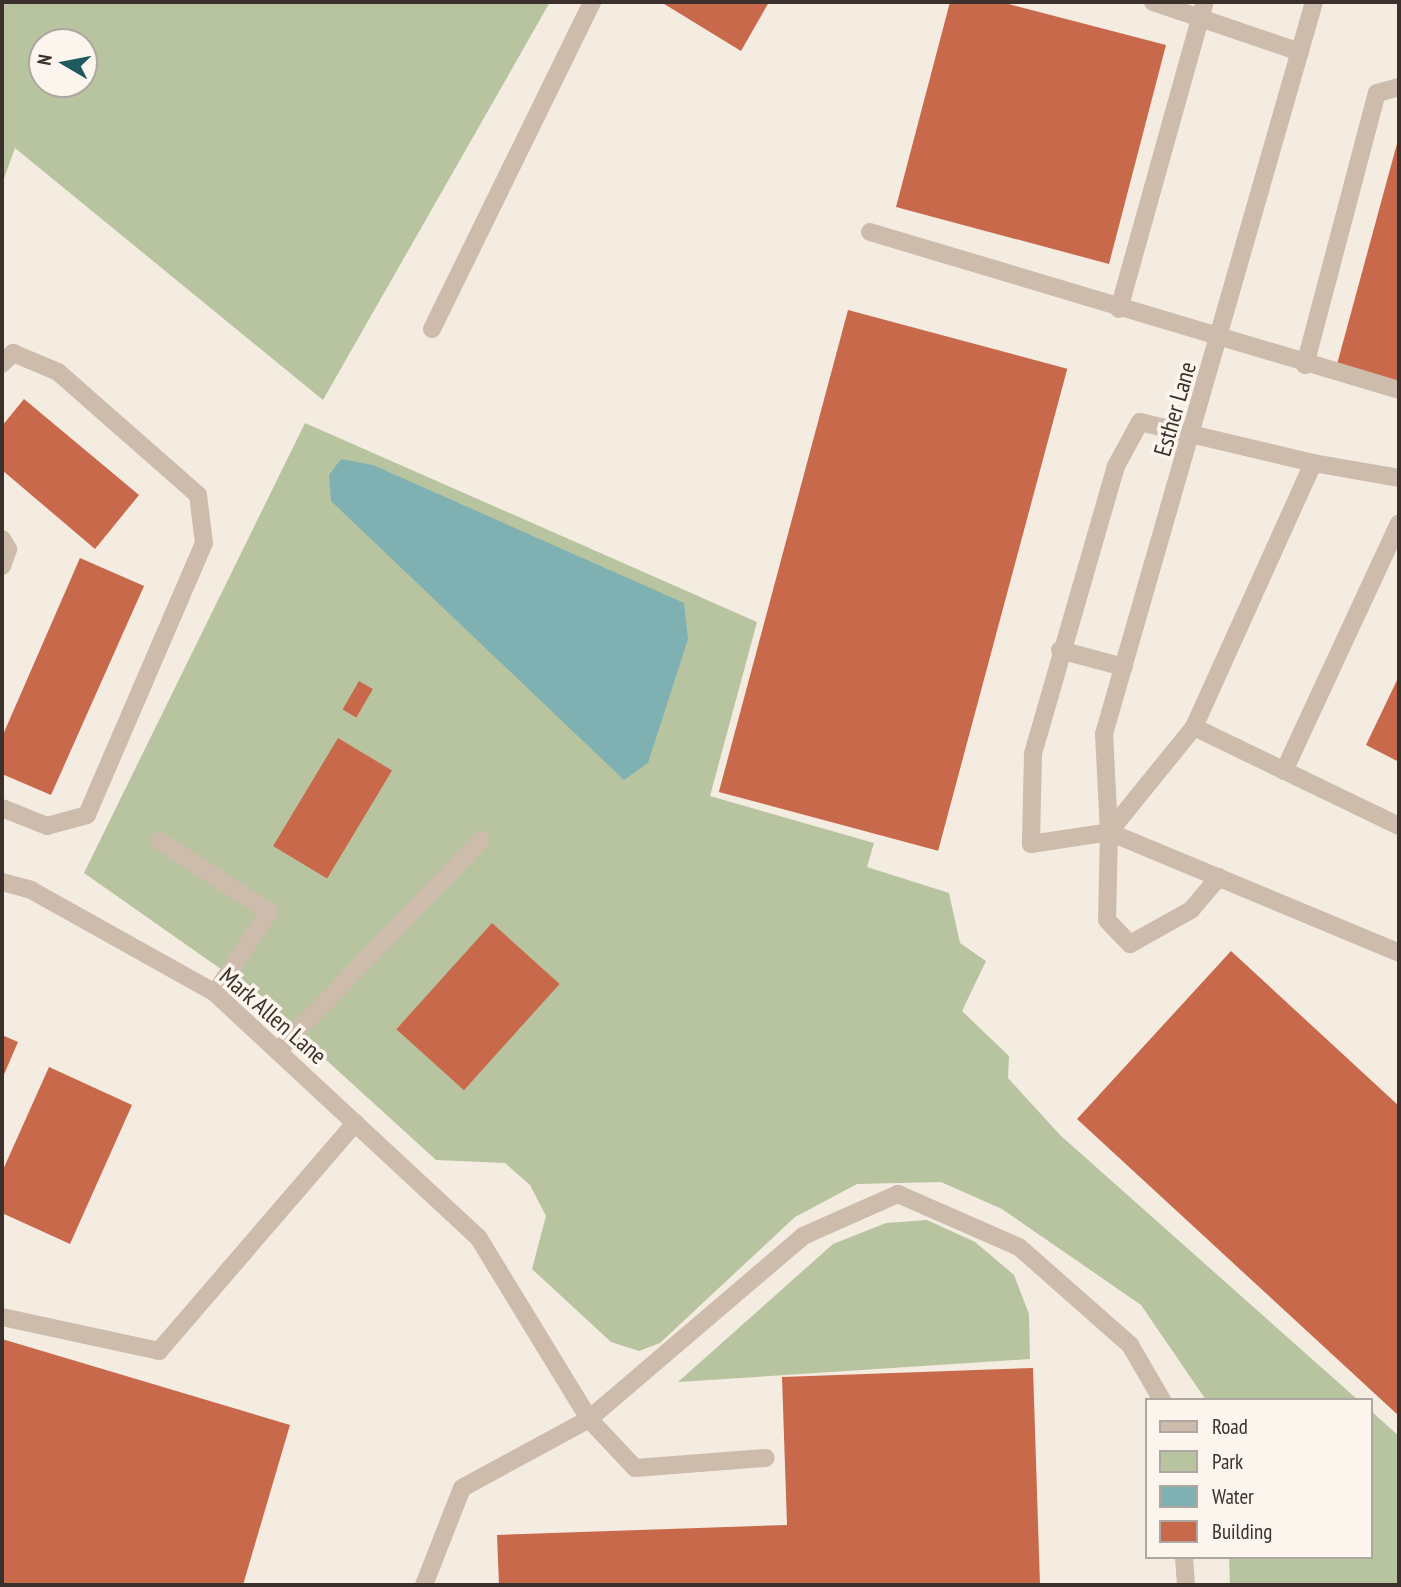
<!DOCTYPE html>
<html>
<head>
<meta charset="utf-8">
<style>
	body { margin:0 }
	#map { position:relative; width:1401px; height:1587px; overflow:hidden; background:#f4ebe1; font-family:"PT Sans Narrow",sans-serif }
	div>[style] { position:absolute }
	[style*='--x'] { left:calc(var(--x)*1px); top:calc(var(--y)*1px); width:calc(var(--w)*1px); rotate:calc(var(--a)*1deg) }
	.green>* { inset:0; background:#b8c4a0 }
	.water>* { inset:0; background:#7fb0b2 }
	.building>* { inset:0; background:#c8694b; transform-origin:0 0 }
	.lane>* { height:18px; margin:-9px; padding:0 9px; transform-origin:9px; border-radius:9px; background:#cdbbac }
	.street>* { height:18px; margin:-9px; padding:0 9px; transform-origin:9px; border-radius:9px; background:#cdbbac }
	span { translate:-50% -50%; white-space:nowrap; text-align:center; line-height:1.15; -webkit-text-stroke:7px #fbf5ee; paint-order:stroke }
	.street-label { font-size:24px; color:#3b302b }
	.frame { position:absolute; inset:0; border:4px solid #3b302b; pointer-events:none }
	.legend { position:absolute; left:1145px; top:1398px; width:228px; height:161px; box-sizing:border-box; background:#fbf5ee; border:2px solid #aea6a0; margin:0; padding:9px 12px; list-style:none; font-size:21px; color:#3b302b }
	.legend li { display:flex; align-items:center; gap:14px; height:35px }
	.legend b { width:35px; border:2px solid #aea6a0 }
	.north { position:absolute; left:28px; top:28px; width:70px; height:70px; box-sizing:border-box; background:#fbf5ee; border:2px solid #aea6a0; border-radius:50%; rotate:280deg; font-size:19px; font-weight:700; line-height:28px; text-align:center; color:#3b302b }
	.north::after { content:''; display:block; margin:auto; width:24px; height:32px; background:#1f5a5e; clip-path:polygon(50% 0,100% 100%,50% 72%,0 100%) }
</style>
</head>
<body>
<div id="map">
	<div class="green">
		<div style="clip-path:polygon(evenodd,2px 2px,550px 2px,323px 400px,15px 148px,2px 184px,2px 2px,84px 42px,84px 84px,42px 84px,42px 42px,84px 42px)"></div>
		<div style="clip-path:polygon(305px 423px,757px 622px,710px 796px,874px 843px,867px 867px,949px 893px,960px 943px,986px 961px,962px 1011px,1009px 1056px,1008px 1078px,1060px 1135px,1358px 1400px,1206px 1400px,1141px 1305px,1002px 1209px,941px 1182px,857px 1184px,795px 1217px,660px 1343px,639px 1351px,611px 1342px,532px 1269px,546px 1216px,530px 1185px,505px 1163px,436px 1160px,245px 986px,84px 873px)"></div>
		<div style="clip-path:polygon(927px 1220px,975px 1242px,1014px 1275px,1029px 1314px,1030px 1359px,678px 1382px,833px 1244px,886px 1223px)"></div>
		<div style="clip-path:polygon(1371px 1411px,1399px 1436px,1399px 1585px,1230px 1585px,1229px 1557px,1371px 1557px)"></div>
	</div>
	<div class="water">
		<div style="clip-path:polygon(341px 459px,373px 465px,684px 603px,688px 639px,648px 763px,624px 780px,331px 501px,329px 475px)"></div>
	</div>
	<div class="building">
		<div style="clip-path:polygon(661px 2px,769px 2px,741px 51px)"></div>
		<div style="clip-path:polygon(950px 2px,1001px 2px,1166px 45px,1109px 264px,896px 207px)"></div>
		<div style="clip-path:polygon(1398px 140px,1399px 140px,1399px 385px,1336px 368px)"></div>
		<div style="left:848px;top:310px;width:227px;height:499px;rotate:15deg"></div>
		<div style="clip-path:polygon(24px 399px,139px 495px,95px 549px,2px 470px,2px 426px)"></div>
		<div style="clip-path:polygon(80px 558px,144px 586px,51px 795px,2px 774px,2px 737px)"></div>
		<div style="clip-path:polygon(1399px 676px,1399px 762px,1366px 745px)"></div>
		<div style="left:359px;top:681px;width:16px;height:33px;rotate:30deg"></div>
		<div style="left:338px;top:738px;width:63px;height:126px;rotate:31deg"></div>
		<div style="left:492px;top:923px;width:91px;height:143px;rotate:42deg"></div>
		<div style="clip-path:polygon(1231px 951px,1399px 1106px,1399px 1416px,1077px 1119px)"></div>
		<div style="clip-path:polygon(2px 1035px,18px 1042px,2px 1079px)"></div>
		<div style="clip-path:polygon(49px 1067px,132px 1105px,70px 1244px,2px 1213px,2px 1172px)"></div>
		<div style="clip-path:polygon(2px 1339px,290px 1425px,243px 1585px,2px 1585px)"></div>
		<div style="clip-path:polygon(1033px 1368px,1040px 1585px,499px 1585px,497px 1535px,787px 1525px,782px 1377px)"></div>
	</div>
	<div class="lane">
		<div style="--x:1153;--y:2;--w:155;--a:18.8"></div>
		<div style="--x:870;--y:232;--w:552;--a:16.63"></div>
		<div style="--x:1119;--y:309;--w:319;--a:-74.4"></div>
		<div style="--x:432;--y:329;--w:364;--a:-63.9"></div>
		<div style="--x:2;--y:364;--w:16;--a:-45"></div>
		<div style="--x:13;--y:353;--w:49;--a:22.9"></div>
		<div style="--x:58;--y:372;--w:186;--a:41.3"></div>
		<div style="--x:198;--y:495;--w:48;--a:82.9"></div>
		<div style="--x:204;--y:543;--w:296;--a:113.3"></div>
		<div style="--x:87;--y:815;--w:41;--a:164.6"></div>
		<div style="--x:47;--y:826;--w:48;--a:-158.2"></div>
		<div style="--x:1305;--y:365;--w:281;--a:-75.2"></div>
		<div style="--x:1377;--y:93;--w:23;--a:-15"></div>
		<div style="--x:1313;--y:463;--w:178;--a:-166.7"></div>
		<div style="--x:1140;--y:422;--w:50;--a:118.6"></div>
		<div style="--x:1116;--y:466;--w:300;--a:106.1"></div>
		<div style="--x:1033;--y:754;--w:90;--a:91.3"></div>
		<div style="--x:1031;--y:844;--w:79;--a:-8.7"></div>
		<div style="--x:1109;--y:832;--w:314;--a:22.6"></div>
		<div style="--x:2;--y:539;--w:12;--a:59"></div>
		<div style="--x:8;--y:549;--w:18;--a:109"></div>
		<div style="--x:1060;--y:650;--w:66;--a:14.9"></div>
		<div style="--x:1194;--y:727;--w:228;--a:25.8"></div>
		<div style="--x:1284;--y:771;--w:273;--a:-65.1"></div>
		<div style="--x:160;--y:841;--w:130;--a:33.1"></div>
		<div style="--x:269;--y:912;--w:97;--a:123.7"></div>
		<div style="--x:1219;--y:877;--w:43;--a:130.3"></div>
		<div style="--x:1191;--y:910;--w:70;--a:150.9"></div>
		<div style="--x:1130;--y:944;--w:33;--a:-134"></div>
		<div style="--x:1107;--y:920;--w:88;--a:-88.7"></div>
		<div style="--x:1109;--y:832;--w:135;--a:-51"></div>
		<div style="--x:1194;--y:727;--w:290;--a:-65.7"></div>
		<div style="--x:1313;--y:463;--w:87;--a:9.9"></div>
		<div style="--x:278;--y:1051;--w:293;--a:-46.1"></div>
		<div style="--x:478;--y:1237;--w:213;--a:58.6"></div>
		<div style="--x:589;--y:1419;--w:67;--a:46.8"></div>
		<div style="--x:635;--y:1468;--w:131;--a:-4.4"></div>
		<div style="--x:2;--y:1317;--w:161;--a:12.2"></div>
		<div style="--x:159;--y:1351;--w:301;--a:-49.3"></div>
		<div style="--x:1184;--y:1557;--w:28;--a:86"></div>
		<div style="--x:424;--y:1585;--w:104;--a:-68.6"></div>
		<div style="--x:462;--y:1488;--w:145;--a:-28.5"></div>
		<div style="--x:589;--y:1419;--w:282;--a:-40.5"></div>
		<div style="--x:803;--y:1236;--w:104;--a:-23.9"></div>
		<div style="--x:898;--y:1194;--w:132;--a:23.7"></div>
		<div style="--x:1019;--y:1247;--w:148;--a:41.4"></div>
		<div style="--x:1130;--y:1345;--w:64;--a:59.8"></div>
	</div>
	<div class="street">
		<div style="--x:1109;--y:832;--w:98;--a:-92.9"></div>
		<div style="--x:1104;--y:734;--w:762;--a:-73.99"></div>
		<div style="--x:2;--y:882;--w:30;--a:15"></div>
		<div style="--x:31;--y:890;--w:211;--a:29.2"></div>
		<div style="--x:215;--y:993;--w:359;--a:42.9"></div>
	</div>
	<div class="street-label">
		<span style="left:1175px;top:409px;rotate:-74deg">Esther Lane</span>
		<span style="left:273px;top:1016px;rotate:41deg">Mark Allen Lane</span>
	</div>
	<div class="frame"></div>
	<ul class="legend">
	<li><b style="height:9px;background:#cdbbac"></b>Road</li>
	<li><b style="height:19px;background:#b8c4a0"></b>Park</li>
	<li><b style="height:19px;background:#7fb0b2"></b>Water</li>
	<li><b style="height:19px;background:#c8694b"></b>Building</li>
	</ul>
	<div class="north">N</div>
</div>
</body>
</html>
